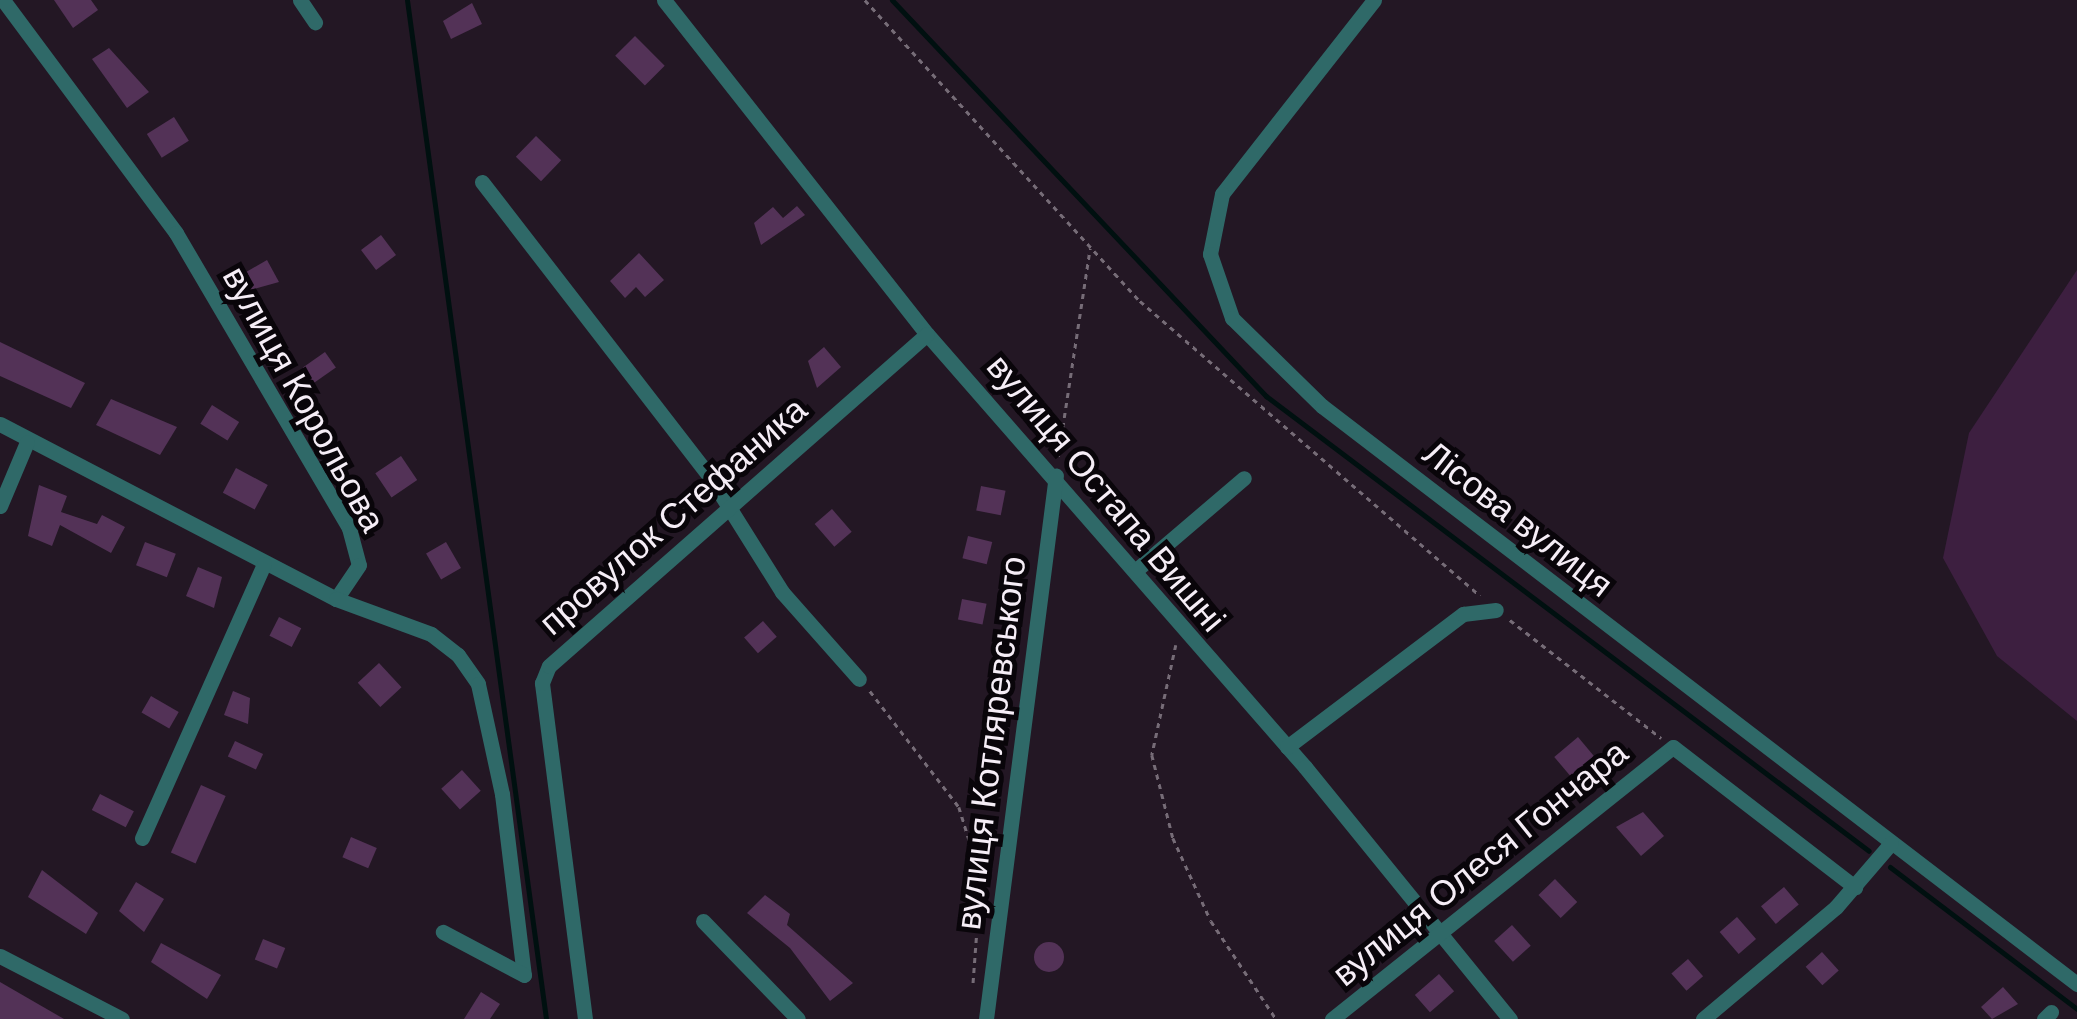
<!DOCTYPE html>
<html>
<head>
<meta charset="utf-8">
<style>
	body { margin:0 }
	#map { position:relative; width:2077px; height:1019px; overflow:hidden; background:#231724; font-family:"DM Sans",sans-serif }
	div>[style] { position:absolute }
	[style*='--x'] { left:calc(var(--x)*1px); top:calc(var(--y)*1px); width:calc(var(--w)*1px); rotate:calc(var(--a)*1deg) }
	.green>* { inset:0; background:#3d1f40 }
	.stream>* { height:5px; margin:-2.5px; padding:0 2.5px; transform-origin:2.5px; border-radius:2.5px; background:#001010 }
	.building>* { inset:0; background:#533257; transform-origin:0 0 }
	.round { border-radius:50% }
	.path>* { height:2.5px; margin-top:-1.25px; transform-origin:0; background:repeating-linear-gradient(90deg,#766c77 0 5px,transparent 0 10px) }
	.street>* { height:15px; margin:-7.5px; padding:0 7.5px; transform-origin:7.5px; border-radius:7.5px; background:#2f6968 }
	span { translate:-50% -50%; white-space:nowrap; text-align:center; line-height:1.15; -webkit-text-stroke:10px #09050a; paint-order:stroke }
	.street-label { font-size:35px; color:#f5edf6 }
</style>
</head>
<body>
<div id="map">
	<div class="green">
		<div style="clip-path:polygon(2077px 270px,2077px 721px,1997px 656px,1943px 558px,1969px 433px)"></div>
	</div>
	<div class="stream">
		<div style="--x:407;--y:0;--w:1028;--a:82.23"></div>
		<div style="--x:892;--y:0;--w:545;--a:46.64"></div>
		<div style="--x:1266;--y:396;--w:755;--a:37.04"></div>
		<div style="--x:1890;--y:867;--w:235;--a:37.2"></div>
	</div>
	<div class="building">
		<div style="clip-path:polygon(54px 0,91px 0,98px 10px,73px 28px)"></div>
		<div style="clip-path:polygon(472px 3px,482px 24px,451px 39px,443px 21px)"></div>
		<div style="left:635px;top:36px;width:42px;height:28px;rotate:45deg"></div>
		<div style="clip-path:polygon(109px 48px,149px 92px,127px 108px,92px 59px)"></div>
		<div style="left:174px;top:117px;width:28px;height:32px;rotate:58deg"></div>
		<div style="left:536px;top:136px;width:35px;height:29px;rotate:44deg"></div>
		<div style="clip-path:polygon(797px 206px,805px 215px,761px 245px,754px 223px,773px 207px,783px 218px)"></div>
		<div style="left:381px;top:235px;width:25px;height:25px;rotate:53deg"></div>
		<div style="clip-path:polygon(639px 253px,664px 280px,645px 297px,636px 287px,625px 298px,610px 281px)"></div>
		<div style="clip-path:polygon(267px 260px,279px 282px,250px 290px,241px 275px)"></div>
		<div style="clip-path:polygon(0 342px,85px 383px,71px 408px,0 376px)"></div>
		<div style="clip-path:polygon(824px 347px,841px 367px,817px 388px,808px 361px)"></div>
		<div style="left:325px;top:352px;width:19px;height:27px;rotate:55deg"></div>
		<div style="clip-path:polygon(111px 399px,177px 427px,160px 455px,96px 425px)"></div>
		<div style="left:212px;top:405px;width:32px;height:22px;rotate:32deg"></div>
		<div style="left:401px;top:456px;width:29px;height:31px;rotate:56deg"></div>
		<div style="left:236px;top:468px;width:36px;height:28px;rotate:28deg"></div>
		<div style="clip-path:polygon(39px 485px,67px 496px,61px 512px,97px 524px,102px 515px,125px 527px,111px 553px,60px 525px,52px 546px,28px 536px)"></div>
		<div style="left:981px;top:486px;width:25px;height:25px;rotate:11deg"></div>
		<div style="left:832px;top:509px;width:30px;height:23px;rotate:49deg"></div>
		<div style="left:968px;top:536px;width:25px;height:23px;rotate:14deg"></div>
		<div style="left:145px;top:542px;width:33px;height:25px;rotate:21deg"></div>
		<div style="left:446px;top:542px;width:30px;height:23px;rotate:60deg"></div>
		<div style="clip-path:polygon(198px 567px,222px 577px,214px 608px,186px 596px)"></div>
		<div style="left:962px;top:599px;width:25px;height:21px;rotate:11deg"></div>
		<div style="left:279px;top:617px;width:25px;height:21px;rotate:27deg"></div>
		<div style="left:763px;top:621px;width:21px;height:25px;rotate:49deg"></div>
		<div style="left:379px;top:663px;width:33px;height:29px;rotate:47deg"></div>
		<div style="clip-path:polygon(233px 691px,250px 698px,248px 724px,224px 715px)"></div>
		<div style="left:151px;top:696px;width:32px;height:19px;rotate:30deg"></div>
		<div style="left:1578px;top:737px;width:25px;height:31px;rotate:50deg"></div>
		<div style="left:235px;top:741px;width:31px;height:17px;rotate:25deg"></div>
		<div style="left:462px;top:770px;width:28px;height:28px;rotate:48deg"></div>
		<div style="left:201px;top:785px;width:27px;height:74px;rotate:24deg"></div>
		<div style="left:100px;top:794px;width:38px;height:18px;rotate:27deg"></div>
		<div style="clip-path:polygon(1643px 812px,1664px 836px,1641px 856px,1616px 827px)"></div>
		<div style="left:351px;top:837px;width:28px;height:22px;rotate:23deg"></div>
		<div style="clip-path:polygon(42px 870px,98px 913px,86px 934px,28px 897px)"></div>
		<div style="left:1555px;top:879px;width:32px;height:23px;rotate:46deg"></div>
		<div style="clip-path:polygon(136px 882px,164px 899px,144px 932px,119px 911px)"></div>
		<div style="left:1784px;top:887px;width:23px;height:30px;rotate:50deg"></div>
		<div style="clip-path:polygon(765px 895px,790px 914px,787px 925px,853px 983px,830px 1001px,790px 948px,747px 913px)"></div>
		<div style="left:1737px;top:917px;width:29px;height:23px;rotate:49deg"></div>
		<div style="left:1512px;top:925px;width:28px;height:24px;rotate:48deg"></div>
		<div style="left:263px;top:939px;width:24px;height:22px;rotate:22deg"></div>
		<div class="round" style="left:1034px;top:942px;width:30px;height:30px"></div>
		<div style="clip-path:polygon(161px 943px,221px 975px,207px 999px,151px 962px)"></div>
		<div style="left:1822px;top:952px;width:25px;height:22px;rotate:48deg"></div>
		<div style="left:1688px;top:959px;width:23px;height:22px;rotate:49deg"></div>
		<div style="left:1439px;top:974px;width:23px;height:32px;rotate:49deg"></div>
		<div style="clip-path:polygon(0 982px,64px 1019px,0 1019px)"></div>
		<div style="clip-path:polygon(2003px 987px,2018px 1004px,1992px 1019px,1981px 1007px)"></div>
		<div style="clip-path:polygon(481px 992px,500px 1004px,490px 1019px,464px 1019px)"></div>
	</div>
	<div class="path">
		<div style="--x:865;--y:0;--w:408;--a:47.6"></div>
		<div style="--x:1140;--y:301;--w:450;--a:40.9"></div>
		<div style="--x:1058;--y:457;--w:211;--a:-81.3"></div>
		<div style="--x:1510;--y:620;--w:192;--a:38"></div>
		<div style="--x:1176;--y:645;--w:113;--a:102.3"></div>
		<div style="--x:1152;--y:755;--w:86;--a:75.8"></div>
		<div style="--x:1173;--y:838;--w:91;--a:65.4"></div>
		<div style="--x:1211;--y:921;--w:118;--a:56.4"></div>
		<div style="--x:870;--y:691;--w:146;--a:52.5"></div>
		<div style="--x:959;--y:807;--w:74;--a:72.8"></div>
		<div style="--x:981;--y:878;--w:109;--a:94.2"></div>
	</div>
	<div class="street">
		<div style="--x:3;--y:0;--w:290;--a:53.4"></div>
		<div style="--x:176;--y:233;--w:342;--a:59.6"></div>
		<div style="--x:349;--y:528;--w:38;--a:75"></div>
		<div style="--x:359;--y:565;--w:41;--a:124.1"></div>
		<div style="--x:300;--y:0;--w:27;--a:56"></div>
		<div style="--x:664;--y:0;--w:425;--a:51.8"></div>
		<div style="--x:927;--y:334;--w:575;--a:48.88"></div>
		<div style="--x:1305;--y:767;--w:325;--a:50.9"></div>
		<div style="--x:1374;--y:0;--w:246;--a:128.1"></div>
		<div style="--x:1222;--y:194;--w:61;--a:101.3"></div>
		<div style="--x:1210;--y:254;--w:68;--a:71"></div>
		<div style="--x:1232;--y:318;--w:126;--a:44.4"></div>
		<div style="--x:1322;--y:406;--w:951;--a:37.44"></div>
		<div style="--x:482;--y:182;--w:373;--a:52.3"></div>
		<div style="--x:710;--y:477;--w:136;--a:57.9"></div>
		<div style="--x:782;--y:592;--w:116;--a:48.5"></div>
		<div style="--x:0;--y:424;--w:379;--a:27.5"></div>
		<div style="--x:336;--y:599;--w:101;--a:20.2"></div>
		<div style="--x:431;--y:634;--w:34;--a:38"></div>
		<div style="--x:458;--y:655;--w:35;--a:55"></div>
		<div style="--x:478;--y:684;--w:113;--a:77.7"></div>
		<div style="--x:502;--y:794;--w:182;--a:83.1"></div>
		<div style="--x:524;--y:975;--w:92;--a:-152"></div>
		<div style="--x:0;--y:506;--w:69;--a:-67.1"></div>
		<div style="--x:1135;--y:571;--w:143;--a:-40.5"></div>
		<div style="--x:1287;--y:747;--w:221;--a:-37.1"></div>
		<div style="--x:1463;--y:614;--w:33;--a:-7"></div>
		<div style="--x:142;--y:838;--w:300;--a:-66"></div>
		<div style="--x:703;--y:921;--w:136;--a:45.9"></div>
		<div style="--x:0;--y:956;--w:137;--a:27.3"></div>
		<div style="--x:585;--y:1019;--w:339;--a:-97.3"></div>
		<div style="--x:542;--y:683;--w:18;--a:-68"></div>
		<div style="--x:549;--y:666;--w:503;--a:-41.29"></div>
		<div style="--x:986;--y:1019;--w:548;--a:-82.67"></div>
		<div style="--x:1332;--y:1019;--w:436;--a:-38.6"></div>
		<div style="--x:1673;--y:747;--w:230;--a:37.6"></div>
		<div style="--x:1703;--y:1019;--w:174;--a:-40.1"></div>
		<div style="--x:1836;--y:907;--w:84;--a:-49.3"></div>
		<div style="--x:2044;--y:1019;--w:10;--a:-45"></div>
	</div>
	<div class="street-label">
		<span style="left:304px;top:399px;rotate:61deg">вулиця Корольова</span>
		<span style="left:1106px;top:493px;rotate:50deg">вулиця Остапа Вишні</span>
		<span style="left:673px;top:516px;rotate:-41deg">провулок Стефаника</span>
		<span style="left:1518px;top:519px;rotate:38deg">Лісова вулиця</span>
		<span style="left:991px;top:743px;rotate:-83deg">вулиця Котляревського</span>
		<span style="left:1480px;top:863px;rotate:-39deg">вулиця Олеся Гончара</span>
	</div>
</div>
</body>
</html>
